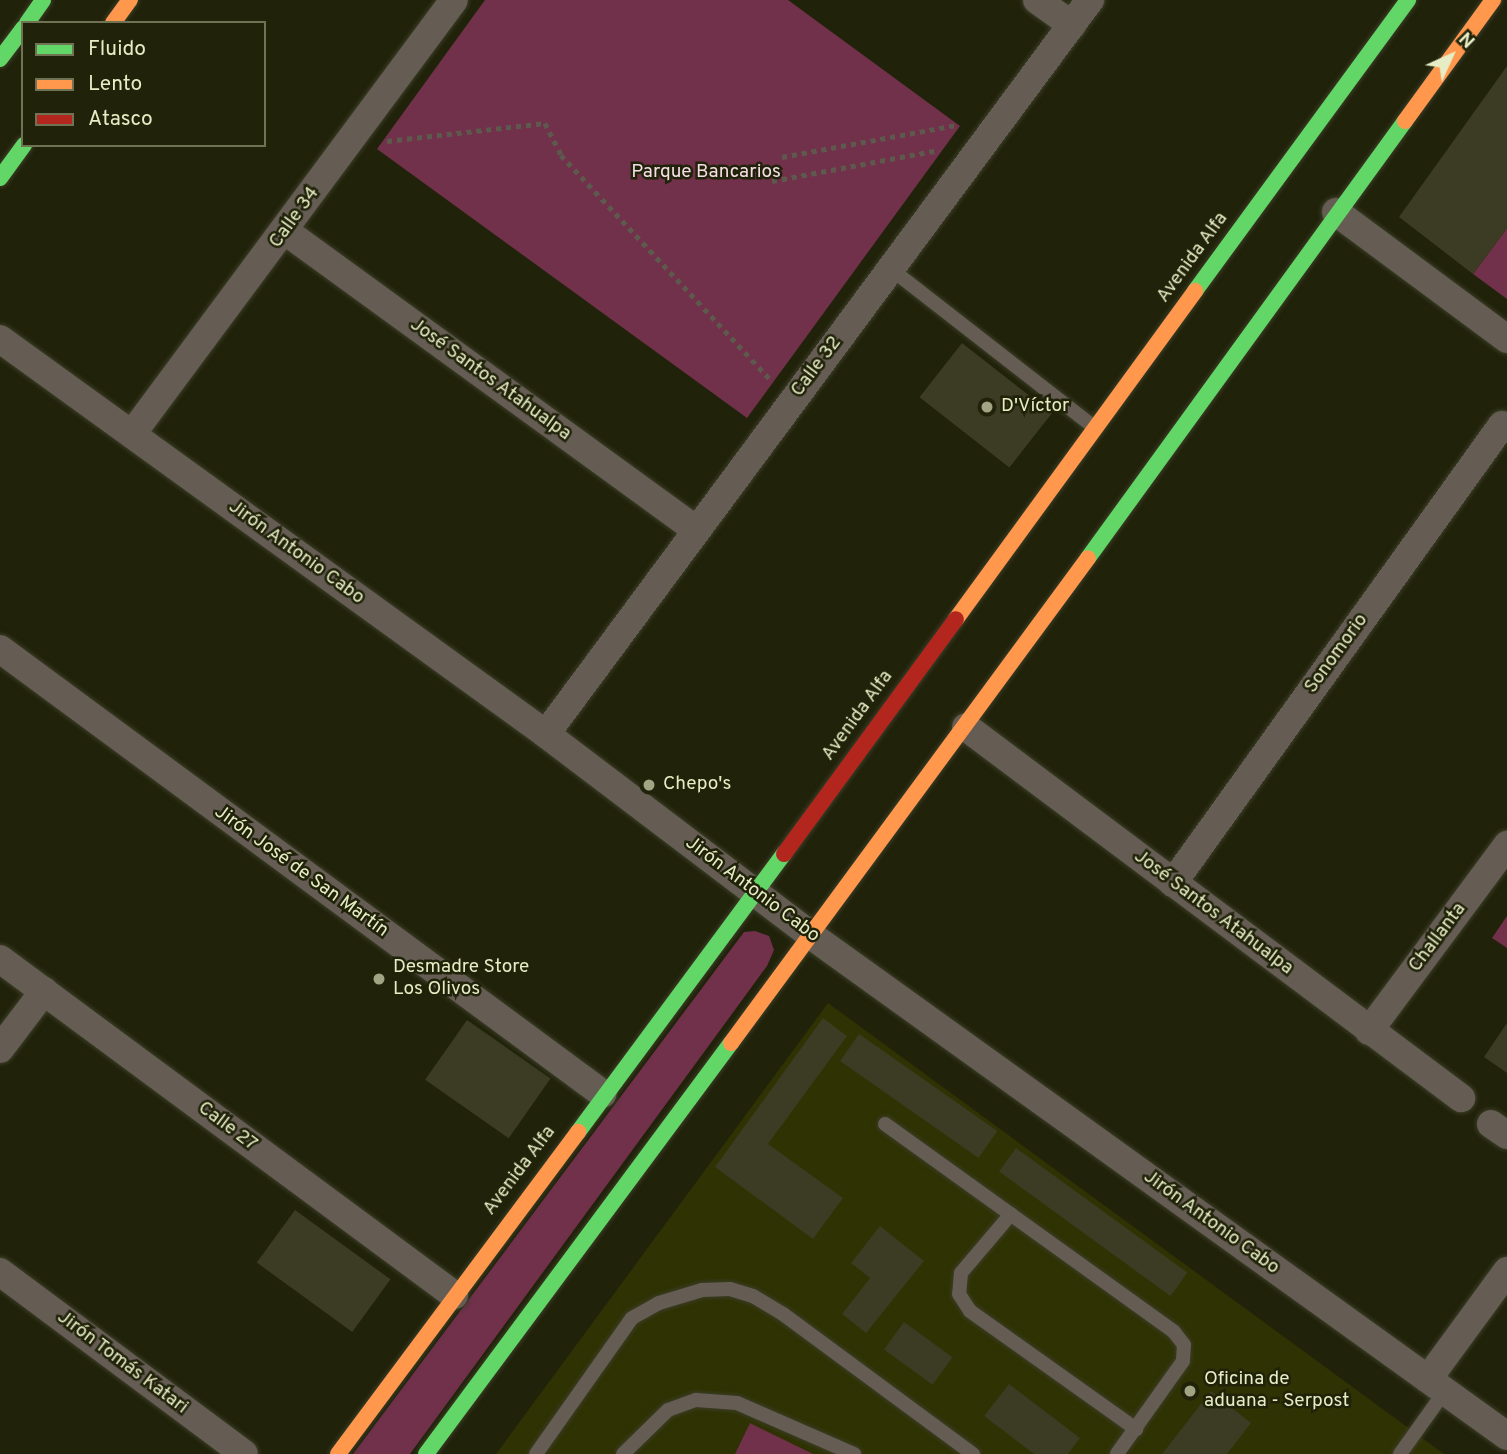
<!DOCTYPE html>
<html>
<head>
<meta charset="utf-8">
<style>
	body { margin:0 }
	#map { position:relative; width:1507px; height:1454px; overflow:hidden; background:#21220a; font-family:Overpass,sans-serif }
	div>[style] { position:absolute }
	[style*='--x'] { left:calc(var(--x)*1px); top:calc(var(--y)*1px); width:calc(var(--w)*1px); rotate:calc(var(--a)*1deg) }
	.built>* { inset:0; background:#2f3202 }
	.green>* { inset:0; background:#71314b }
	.building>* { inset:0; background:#3b3c23; transform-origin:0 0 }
	.path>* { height:4.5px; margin-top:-2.25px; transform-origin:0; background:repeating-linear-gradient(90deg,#5d594d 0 5px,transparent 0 10px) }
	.roads { filter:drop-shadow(0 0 2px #3b3d27) drop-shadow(0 0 2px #3b3d27) }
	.lane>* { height:14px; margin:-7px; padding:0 7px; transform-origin:7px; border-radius:7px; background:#655d54 }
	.street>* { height:28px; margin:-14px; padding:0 14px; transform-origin:14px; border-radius:14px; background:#655d54 }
	.fast>* { height:16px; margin:-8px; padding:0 8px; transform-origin:8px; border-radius:8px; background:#63d668 }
	.slow>* { height:16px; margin:-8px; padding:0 8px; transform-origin:8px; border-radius:8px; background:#ff974d }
	.jam>* { height:16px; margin:-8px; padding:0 8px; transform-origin:8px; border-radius:8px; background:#b3261e }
	.dots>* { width:19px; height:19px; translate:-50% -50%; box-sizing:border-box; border:4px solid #202209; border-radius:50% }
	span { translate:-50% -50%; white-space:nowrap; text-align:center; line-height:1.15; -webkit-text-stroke:5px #202209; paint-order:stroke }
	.park-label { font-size:19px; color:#f5dde6 }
	.street-label { font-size:19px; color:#e6ecc4 }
	.poi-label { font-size:19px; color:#e6ecc4 }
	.left { translate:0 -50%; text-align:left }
	.legend { position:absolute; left:21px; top:21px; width:245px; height:126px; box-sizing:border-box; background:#202209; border:2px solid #6f7354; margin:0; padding:9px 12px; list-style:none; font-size:21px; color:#e6ecc4 }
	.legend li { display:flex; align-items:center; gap:14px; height:35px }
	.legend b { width:35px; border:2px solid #6f7354 }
	.north { position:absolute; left:1416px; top:21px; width:70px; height:70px; -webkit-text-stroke:5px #202209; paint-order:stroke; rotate:45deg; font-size:19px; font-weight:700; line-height:28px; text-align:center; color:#e6ecc4 }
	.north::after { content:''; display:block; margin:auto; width:24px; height:32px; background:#e6ecc4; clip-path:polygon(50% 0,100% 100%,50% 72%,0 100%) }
</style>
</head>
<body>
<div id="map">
	<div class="built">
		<div style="clip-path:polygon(828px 1003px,1444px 1454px,496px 1454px)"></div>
	</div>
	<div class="green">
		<div style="clip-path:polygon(485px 0,788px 0,960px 126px,747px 418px,377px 149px)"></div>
		<div style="clip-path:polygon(1507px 228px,1507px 299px,1473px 274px)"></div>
		<div style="clip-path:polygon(1507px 916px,1507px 948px,1492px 938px)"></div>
		<div style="clip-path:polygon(755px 931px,769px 936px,774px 950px,767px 966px,410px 1454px,353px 1454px,744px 932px)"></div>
		<div style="clip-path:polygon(750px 1423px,813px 1454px,735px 1454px)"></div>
	</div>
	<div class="building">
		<div style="clip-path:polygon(1507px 66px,1507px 228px,1473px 274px,1399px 217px)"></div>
		<div style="left:962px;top:343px;width:114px;height:69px;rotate:38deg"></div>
		<div style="clip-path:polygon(823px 1018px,847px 1036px,768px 1144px,843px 1198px,813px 1239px,715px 1167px)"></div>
		<div style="left:467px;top:1020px;width:102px;height:73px;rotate:35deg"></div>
		<div style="clip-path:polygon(1507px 1023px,1507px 1073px,1484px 1057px)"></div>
		<div style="left:859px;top:1034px;width:169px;height:33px;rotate:35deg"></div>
		<div style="left:1016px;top:1148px;width:212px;height:29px;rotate:36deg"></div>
		<div style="left:295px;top:1210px;width:118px;height:65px;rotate:36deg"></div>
		<div style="clip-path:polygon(880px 1226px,924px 1261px,866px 1333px,842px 1314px,870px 1278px,851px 1263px)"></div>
		<div style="left:904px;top:1322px;width:60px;height:34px;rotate:36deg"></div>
		<div style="clip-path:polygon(1009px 1384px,1080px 1438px,1068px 1454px,1034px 1454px,984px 1416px)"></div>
		<div style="clip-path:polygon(1211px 1391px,1251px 1423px,1227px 1454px,1162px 1454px)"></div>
	</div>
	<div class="path">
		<div style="--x:387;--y:141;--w:159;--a:-6.5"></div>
		<div style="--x:545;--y:123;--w:36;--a:63"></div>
		<div style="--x:561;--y:155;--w:308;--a:47"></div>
		<div style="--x:782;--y:157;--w:178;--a:-10.4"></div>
		<div style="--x:772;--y:181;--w:170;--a:-10.5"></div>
	</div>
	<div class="roads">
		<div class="lane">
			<div style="--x:891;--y:269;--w:257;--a:37.9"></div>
			<div style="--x:885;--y:1124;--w:356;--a:35.7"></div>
			<div style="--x:1174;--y:1332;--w:16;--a:52"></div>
			<div style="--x:1184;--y:1345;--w:16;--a:94"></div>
			<div style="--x:1183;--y:1361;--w:114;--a:125.4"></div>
			<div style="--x:1011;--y:1214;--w:77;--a:130.3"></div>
			<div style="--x:961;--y:1273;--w:21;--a:95"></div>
			<div style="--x:959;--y:1294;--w:20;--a:57"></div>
			<div style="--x:970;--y:1311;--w:204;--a:35.4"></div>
			<div style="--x:536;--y:1454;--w:166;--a:-54.8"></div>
			<div style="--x:632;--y:1318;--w:31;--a:-29"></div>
			<div style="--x:659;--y:1303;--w:45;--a:-16.8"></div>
			<div style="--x:702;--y:1290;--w:28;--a:-2"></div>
			<div style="--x:730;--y:1289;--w:24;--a:17"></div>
			<div style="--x:753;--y:1296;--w:35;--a:31"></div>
			<div style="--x:783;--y:1314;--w:236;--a:36.4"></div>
			<div style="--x:623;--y:1454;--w:63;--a:-44.4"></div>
			<div style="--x:668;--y:1410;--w:30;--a:-20"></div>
			<div style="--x:696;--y:1400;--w:41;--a:4.2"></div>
			<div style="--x:737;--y:1403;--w:128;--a:23.6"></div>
			<div style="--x:1400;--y:1454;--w:77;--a:-54.5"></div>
		</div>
		<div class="street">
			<div style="--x:1037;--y:0;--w:43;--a:35.5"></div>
			<div style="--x:1336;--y:212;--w:213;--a:36.6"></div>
			<div style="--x:285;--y:231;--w:507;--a:36.01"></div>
			<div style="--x:0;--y:339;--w:674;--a:35.88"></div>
			<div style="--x:546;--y:734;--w:334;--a:37.2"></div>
			<div style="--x:812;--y:936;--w:856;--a:35.73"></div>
			<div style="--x:132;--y:434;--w:540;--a:-53.43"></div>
			<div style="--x:0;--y:649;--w:749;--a:36.43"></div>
			<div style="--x:966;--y:727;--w:619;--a:36.85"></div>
			<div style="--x:546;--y:734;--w:914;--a:-53.46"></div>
			<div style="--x:1173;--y:883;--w:564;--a:-54.31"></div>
			<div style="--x:0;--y:959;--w:565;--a:36.5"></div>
			<div style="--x:1369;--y:1031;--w:232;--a:-53.4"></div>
			<div style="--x:0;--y:1049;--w:73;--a:-52.8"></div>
			<div style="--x:1491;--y:1124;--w:19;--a:35"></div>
			<div style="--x:0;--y:1272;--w:304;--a:36.7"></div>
			<div style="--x:1428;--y:1379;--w:134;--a:-53.8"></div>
		</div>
		<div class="fast">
			<div style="--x:27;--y:23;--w:28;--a:-55"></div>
			<div style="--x:0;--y:59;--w:39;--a:-53"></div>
			<div style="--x:0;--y:178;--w:41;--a:-54"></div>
			<div style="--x:1195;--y:291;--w:361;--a:-53.8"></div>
			<div style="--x:1088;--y:558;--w:540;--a:-54.04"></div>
			<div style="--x:578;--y:1132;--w:346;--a:-53.5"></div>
			<div style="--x:426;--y:1454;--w:512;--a:-53.42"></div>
		</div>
		<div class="slow">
			<div style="--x:113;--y:23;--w:29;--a:-54"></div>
			<div style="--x:1405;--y:121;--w:150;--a:-54"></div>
			<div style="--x:956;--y:619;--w:406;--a:-53.9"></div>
			<div style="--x:731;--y:1043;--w:602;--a:-53.64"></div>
			<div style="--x:338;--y:1454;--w:402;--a:-53.3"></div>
		</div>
		<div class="jam">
			<div style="--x:784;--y:854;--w:291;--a:-53.8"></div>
		</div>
	</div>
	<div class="dots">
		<div style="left:987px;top:407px;background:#a1a583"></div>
		<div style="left:649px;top:785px;background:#a1a583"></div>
		<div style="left:379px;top:979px;background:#a1a583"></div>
		<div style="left:1190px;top:1391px;background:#a1a583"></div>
	</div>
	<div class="park-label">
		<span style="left:706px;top:173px">Parque Bancarios</span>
	</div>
	<div class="street-label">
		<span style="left:295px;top:218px;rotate:-54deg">Calle 34</span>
		<span style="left:1193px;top:258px;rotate:-54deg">Avenida Alfa</span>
		<span style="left:817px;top:367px;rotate:-53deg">Calle 32</span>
		<span style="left:490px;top:380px;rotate:36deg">José Santos Atahualpa</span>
		<span style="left:296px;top:553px;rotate:36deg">Jirón Antonio Cabo</span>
		<span style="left:1337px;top:654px;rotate:-54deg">Sonomorio</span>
		<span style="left:858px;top:716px;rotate:-54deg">Avenida Alfa</span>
		<span style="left:301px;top:872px;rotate:36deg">Jirón José de San Martín</span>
		<span style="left:752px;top:890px;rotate:37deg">Jirón Antonio Cabo</span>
		<span style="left:1213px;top:913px;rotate:37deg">José Santos Atahualpa</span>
		<span style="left:1438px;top:938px;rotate:-53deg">Challanta</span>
		<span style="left:227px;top:1127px;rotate:37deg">Calle 27</span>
		<span style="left:520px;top:1171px;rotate:-53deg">Avenida Alfa</span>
		<span style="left:1211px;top:1223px;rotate:36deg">Jirón Antonio Cabo</span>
		<span style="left:122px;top:1363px;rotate:37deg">Jirón Tomás Katari</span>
	</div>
	<div class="poi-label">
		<span class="left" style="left:1001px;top:407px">D'Víctor</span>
		<span class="left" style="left:663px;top:785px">Chepo's</span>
		<span class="left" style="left:393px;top:979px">Desmadre Store<br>Los Olivos</span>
		<span class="left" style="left:1204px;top:1391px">Oficina de<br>aduana - Serpost</span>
	</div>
	<ul class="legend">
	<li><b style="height:9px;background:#63d668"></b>Fluido</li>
	<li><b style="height:9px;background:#ff974d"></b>Lento</li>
	<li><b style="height:9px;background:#b3261e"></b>Atasco</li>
	</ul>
	<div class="north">N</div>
</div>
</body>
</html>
